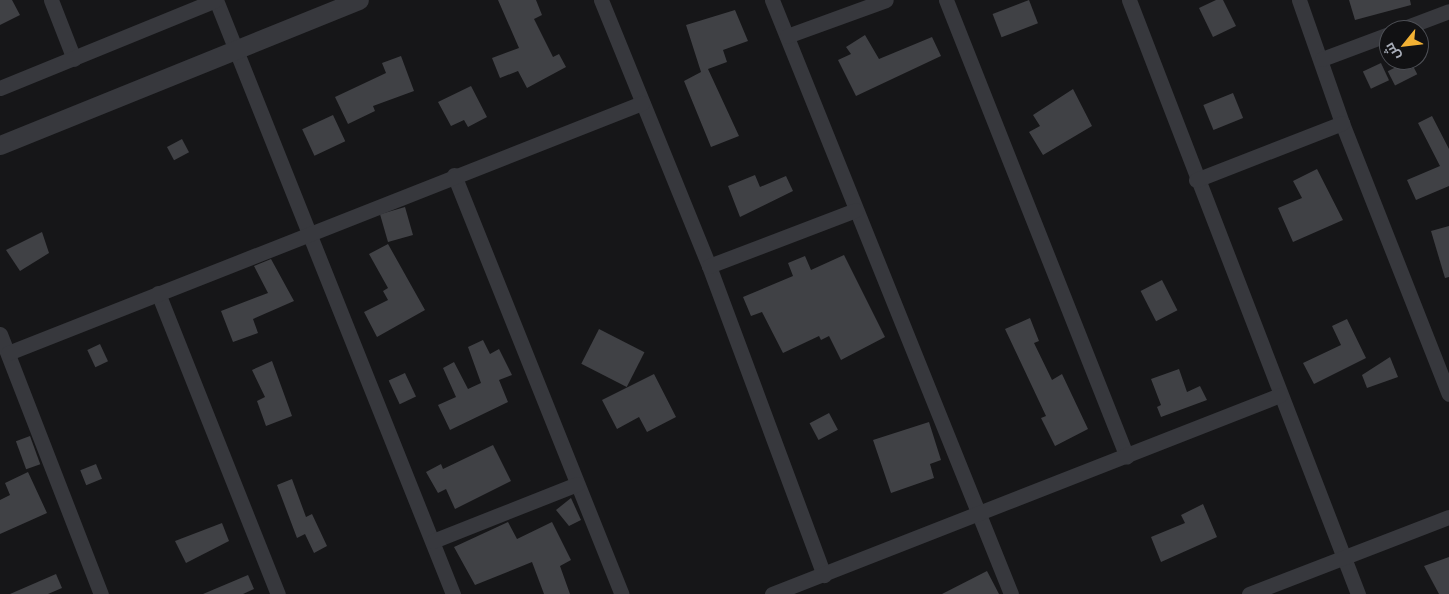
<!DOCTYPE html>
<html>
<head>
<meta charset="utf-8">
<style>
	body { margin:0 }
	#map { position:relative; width:1449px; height:594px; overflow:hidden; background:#161618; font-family:"Public Sans",Cairo,sans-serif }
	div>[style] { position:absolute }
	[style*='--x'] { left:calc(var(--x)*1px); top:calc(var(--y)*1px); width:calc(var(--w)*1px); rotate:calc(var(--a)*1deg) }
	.building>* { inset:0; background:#404145; transform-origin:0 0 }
	.minor>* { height:15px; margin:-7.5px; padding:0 7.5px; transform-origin:7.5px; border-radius:7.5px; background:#37383d }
	.tertiary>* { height:19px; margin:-9.5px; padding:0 9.5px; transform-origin:9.5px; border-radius:9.5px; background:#37383d }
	span { translate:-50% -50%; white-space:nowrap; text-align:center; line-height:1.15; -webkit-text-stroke:4px #111113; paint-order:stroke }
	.north { position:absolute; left:1379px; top:20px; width:50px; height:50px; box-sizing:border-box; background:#111113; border:1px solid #4d4f55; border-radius:50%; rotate:241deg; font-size:14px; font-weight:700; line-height:20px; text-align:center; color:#a8adb8 }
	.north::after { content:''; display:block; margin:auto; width:18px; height:22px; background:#f2b134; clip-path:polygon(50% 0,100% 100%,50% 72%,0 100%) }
</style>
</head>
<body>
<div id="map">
	<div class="building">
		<div style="clip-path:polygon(0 0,12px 0,20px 15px,0 25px)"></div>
		<div style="clip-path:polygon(498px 0,536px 0,542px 15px,534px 19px,553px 57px,559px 54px,566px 67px,527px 88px,518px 71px,500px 78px,492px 58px,519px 48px)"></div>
		<div style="left:1029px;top:0;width:25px;height:39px;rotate:69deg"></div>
		<div style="clip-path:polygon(1216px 0,1223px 0,1236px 26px,1213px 37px,1199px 8px)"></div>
		<div style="clip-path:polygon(1349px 0,1410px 0,1411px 5px,1355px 20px)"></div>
		<div style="clip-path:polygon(735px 10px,748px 41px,723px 50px,727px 62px,708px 69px,739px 136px,711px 147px,684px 81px,701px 72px,686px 25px)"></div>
		<div style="clip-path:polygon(865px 35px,879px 59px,932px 37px,941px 56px,856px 96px,838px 60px,851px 54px,846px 47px)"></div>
		<div style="clip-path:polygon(401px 56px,414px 91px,373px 106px,375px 111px,348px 124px,335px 97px,386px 73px,382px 63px)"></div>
		<div style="left:1410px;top:60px;width:16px;height:25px;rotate:63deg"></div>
		<div style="left:1381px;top:63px;width:19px;height:20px;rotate:65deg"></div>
		<div style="clip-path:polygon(471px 86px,487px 117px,468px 127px,464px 120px,451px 126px,438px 102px)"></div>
		<div style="clip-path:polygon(1073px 89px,1092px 126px,1043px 155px,1029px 132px,1040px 126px,1033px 115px)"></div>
		<div style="left:1233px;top:93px;width:27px;height:32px;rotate:68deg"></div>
		<div style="left:333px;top:115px;width:29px;height:34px;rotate:65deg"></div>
		<div style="clip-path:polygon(1432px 116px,1449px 149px,1449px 186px,1416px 200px,1407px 180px,1440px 166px,1418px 123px)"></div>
		<div style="left:182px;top:139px;width:15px;height:17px;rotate:62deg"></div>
		<div style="clip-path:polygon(1317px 169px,1343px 220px,1293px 242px,1278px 208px,1302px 198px,1293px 181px)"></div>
		<div style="clip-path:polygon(755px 175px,760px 187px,786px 176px,793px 191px,740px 217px,728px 186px)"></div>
		<div style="left:405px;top:207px;width:29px;height:26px;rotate:74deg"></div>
		<div style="clip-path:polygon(1449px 226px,1449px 277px,1445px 278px,1431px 231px)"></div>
		<div style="clip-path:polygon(42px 232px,49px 253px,20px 271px,6px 250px)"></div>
		<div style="clip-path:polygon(388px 244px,425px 310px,377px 337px,364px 312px,388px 300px,383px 291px,388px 288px,369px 254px)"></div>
		<div style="clip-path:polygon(844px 255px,885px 337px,841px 360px,829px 336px,821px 340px,819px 336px,783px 353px,762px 312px,751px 316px,743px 297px,793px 276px,788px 263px,805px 256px,811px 270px)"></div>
		<div style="clip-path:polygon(271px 259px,294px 301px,253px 319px,258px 333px,233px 342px,221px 311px,268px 293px,254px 266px)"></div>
		<div style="left:1162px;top:280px;width:34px;height:24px;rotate:63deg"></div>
		<div style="clip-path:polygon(1030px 318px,1039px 341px,1034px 343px,1052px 380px,1062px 374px,1088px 429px,1055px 446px,1041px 418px,1046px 416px,1005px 329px)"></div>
		<div style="clip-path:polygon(1347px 319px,1366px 358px,1314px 384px,1303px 363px,1341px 345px,1332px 326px)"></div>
		<div style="left:599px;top:329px;width:51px;height:39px;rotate:27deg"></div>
		<div style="clip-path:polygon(483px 340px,490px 354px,499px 349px,512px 375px,499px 380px,508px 402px,450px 430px,438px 405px,456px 397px,443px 368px,454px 362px,468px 389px,481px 383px,468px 347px)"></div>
		<div style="left:100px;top:344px;width:19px;height:14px;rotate:65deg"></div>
		<div style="clip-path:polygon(1390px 357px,1398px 377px,1367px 388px,1362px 375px)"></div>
		<div style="clip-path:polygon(272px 361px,292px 416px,266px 426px,257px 401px,265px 397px,252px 370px)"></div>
		<div style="clip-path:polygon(1179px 369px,1187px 392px,1200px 386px,1207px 400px,1161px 417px,1157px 407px,1161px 405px,1151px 379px)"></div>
		<div style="left:405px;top:373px;width:26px;height:18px;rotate:65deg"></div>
		<div style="clip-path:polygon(654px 374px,676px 417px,647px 432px,639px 417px,617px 429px,602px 400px)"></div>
		<div style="left:829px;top:413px;width:19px;height:22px;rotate:62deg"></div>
		<div style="clip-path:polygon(929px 422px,941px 460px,930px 464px,934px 478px,891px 493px,873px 440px)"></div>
		<div style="left:30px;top:436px;width:30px;height:15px;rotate:70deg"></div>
		<div style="clip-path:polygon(493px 445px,511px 481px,455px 509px,446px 489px,438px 493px,426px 472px,441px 464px,443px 469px)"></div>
		<div style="left:96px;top:464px;width:16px;height:17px;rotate:68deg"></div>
		<div style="clip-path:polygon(28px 472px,47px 513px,0 534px,0 500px,10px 495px,5px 483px)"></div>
		<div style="clip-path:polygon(292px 479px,306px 517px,312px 514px,327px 546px,314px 553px,305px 534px,297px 538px,277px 485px)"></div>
		<div style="clip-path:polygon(571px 498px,581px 520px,569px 526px,556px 510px)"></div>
		<div style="clip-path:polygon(1203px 504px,1217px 537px,1161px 562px,1151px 537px,1185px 523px,1181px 515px)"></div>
		<div style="clip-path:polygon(508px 522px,517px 539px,552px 522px,571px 560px,560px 566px,570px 594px,544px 594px,532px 562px,475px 585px,454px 547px)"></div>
		<div style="clip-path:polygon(222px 523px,229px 541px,186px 563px,175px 541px)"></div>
		<div style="clip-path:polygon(1449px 557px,1449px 594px,1439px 594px,1424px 566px)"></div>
		<div style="clip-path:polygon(987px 571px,999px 594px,942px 594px)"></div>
		<div style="clip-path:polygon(56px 574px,62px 588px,48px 594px,10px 594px)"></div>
		<div style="clip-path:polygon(248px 575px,254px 589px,243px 594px,203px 594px)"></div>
	</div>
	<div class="minor">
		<div style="--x:51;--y:0;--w:63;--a:68.7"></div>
		<div style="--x:216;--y:0;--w:640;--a:68.25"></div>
		<div style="--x:601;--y:0;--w:287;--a:67.9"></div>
		<div style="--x:709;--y:266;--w:330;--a:69.6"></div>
		<div style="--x:772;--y:0;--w:640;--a:68.08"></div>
		<div style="--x:946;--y:0;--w:491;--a:68.4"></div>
		<div style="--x:1129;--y:0;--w:637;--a:68.92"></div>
		<div style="--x:1299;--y:0;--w:130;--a:70.7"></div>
		<div style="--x:1342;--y:123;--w:291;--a:68.5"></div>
		<div style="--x:1399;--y:30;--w:53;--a:-20.8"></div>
		<div style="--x:787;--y:36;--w:105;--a:-20"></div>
		<div style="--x:1322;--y:59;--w:72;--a:-20.5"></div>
		<div style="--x:0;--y:88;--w:233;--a:-22.2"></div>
		<div style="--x:454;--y:175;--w:451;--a:68.2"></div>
		<div style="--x:1196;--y:180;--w:157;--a:-21.3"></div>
		<div style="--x:709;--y:266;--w:157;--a:-20.9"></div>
		<div style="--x:158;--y:293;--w:324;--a:68.3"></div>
		<div style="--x:0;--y:334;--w:279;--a:68.8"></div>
		<div style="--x:8;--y:353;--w:682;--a:-21.52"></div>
		<div style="--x:433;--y:541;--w:155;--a:-21.6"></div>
		<div style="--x:772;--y:594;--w:546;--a:-21.39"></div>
		<div style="--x:1249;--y:594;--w:214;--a:-21.1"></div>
	</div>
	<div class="tertiary">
		<div style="--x:0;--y:145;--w:387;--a:-22"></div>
	</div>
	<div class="north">ش</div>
</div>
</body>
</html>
